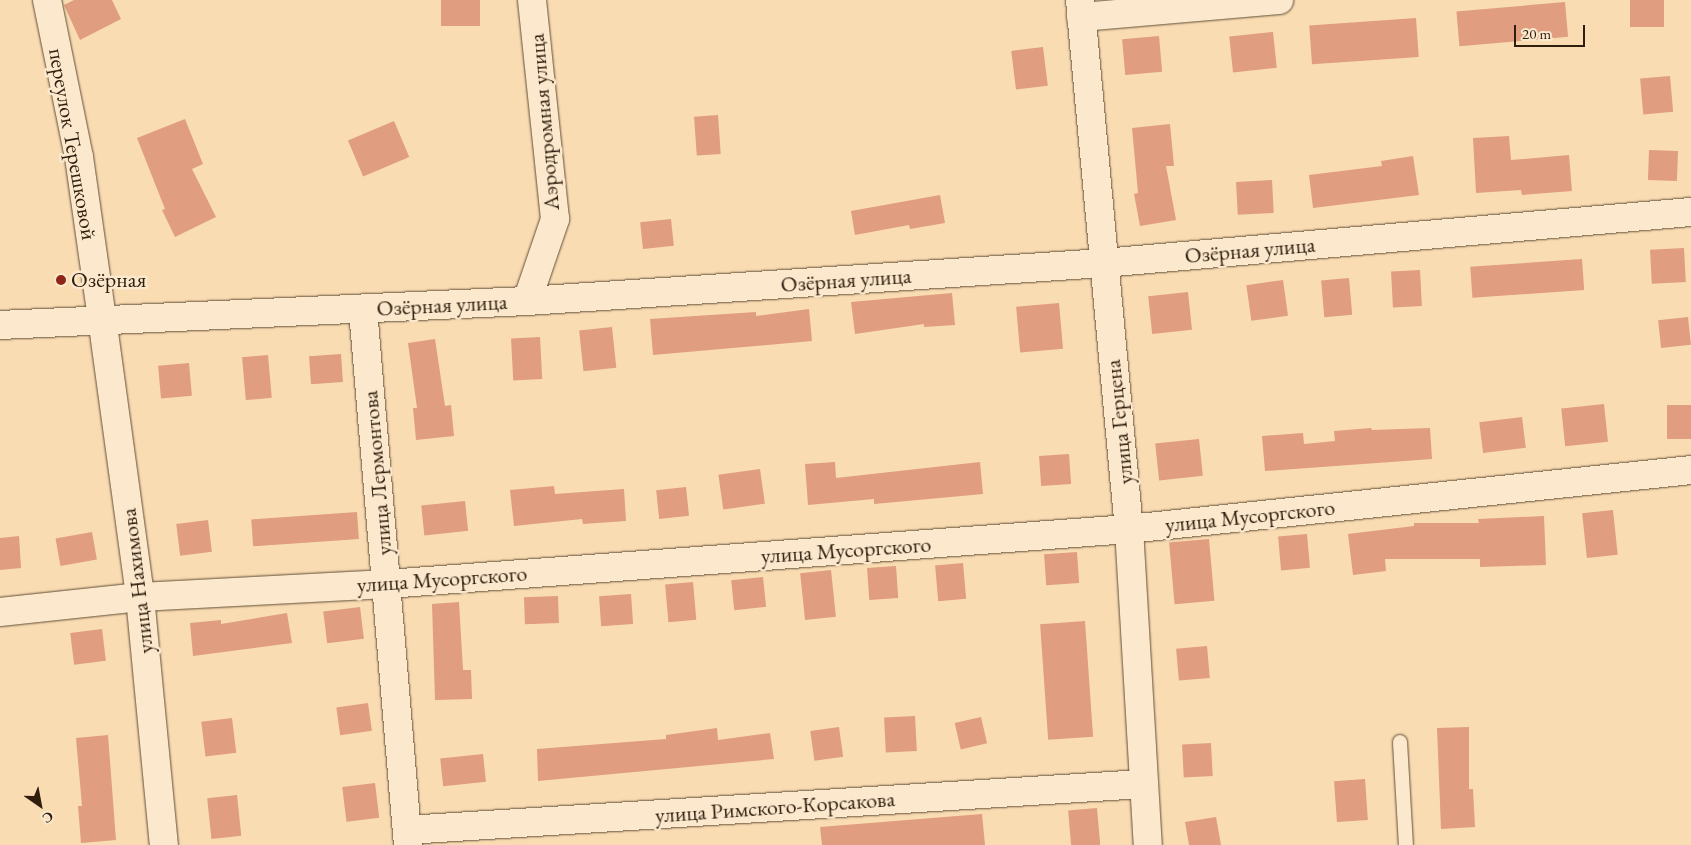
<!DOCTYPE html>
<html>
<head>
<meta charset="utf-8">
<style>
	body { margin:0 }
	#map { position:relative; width:1691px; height:845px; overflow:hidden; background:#f9dcb2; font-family:"EB Garamond",serif }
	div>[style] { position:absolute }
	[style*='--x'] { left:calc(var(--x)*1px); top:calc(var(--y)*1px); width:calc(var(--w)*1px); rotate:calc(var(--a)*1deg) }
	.building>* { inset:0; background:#e09d7f; transform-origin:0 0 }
	.roads { filter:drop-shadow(0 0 1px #624e37) drop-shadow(0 0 1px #624e37) }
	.service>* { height:14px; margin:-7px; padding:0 7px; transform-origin:7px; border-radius:7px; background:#fbe8cd }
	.minor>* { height:28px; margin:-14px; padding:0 14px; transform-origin:14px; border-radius:14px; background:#fbe8cd }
	.dots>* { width:14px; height:14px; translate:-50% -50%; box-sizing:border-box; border:2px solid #fbe8cd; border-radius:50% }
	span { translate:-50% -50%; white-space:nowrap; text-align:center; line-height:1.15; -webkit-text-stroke:5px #fbe8cd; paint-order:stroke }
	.street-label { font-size:22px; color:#2f1e0e }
	.poi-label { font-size:22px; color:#2f1e0e }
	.left { translate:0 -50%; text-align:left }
	.north { position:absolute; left:15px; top:780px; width:50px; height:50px; -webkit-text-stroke:4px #fbe8cd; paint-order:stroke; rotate:147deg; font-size:14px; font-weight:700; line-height:20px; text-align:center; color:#2f1e0e }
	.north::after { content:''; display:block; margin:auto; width:18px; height:22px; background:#2f1e0e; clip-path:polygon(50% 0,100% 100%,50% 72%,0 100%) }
	.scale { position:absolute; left:1514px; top:25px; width:71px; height:22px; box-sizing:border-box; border:2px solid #2f1e0e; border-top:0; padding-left:6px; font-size:15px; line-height:18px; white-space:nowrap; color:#2f1e0e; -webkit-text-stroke:4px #fbe8cd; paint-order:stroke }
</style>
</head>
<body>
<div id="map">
	<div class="building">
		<div style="clip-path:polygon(74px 0,112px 0,121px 19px,80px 40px,64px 5px)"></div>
		<div style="left:441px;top:0;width:39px;height:26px"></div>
		<div style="left:1630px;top:0;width:34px;height:27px"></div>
		<div style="left:1565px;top:2px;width:35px;height:109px;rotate:85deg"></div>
		<div style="left:1416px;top:18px;width:39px;height:107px;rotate:86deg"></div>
		<div style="left:1273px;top:32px;width:36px;height:44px;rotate:84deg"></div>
		<div style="left:1159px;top:36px;width:36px;height:37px;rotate:85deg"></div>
		<div style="left:1043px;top:47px;width:39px;height:32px;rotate:83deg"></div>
		<div style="left:1670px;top:76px;width:36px;height:30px;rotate:85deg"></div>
		<div style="left:718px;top:115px;width:39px;height:24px;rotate:86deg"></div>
		<div style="clip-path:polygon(185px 119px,203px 164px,192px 169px,216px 217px,175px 237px,162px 210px,165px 209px,137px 138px)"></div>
		<div style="left:394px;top:121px;width:39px;height:50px;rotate:67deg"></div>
		<div style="clip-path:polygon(1170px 124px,1174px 166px,1166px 166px,1176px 220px,1140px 226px,1134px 194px,1138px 193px,1132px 128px)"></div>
		<div style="clip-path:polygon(1509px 136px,1511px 160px,1569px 155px,1572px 191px,1522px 195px,1521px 190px,1476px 193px,1473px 138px)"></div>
		<div style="left:1649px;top:150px;width:29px;height:30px;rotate:2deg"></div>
		<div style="clip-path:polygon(1413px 156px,1419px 195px,1313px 208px,1309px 175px,1382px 166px,1381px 161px)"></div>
		<div style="left:1272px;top:180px;width:33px;height:36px;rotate:87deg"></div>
		<div style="clip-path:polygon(940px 195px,945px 223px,910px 229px,909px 225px,855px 235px,851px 211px)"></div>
		<div style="left:671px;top:219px;width:27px;height:31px;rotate:84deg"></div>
		<div style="left:1684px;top:248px;width:34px;height:34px;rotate:87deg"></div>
		<div style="left:1582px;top:259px;width:31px;height:112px;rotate:86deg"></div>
		<div style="left:1420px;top:270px;width:36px;height:29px;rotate:87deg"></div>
		<div style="left:1349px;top:278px;width:37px;height:28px;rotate:85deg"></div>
		<div style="left:1283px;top:280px;width:36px;height:37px;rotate:82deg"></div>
		<div style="left:1188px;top:292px;width:38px;height:40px;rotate:84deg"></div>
		<div style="clip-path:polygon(952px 293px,955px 325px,924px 327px,924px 324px,855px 334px,851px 302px)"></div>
		<div style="left:1059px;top:303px;width:46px;height:43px;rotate:85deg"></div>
		<div style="clip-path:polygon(809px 309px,812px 341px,653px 355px,650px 319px,756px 312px,756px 316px)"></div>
		<div style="left:1688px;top:317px;width:28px;height:30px;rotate:84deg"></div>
		<div style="left:612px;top:327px;width:41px;height:33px;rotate:84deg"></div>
		<div style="left:540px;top:337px;width:42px;height:29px;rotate:87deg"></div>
		<div style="clip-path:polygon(435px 339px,445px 406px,451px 405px,454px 436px,416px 440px,413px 408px,417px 408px,408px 343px)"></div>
		<div style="left:341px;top:354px;width:28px;height:32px;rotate:86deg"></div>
		<div style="left:268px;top:355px;width:43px;height:26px;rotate:85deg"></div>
		<div style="left:189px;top:363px;width:33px;height:31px;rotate:85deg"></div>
		<div style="left:1604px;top:404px;width:38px;height:43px;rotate:84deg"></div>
		<div style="left:1691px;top:405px;width:34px;height:24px;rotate:90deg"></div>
		<div style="left:1522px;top:417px;width:31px;height:43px;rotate:83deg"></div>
		<div style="clip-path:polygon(1371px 428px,1372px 430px,1430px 428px,1432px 459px,1265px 471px,1262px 436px,1303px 433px,1304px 444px,1335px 441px,1334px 431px)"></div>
		<div style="left:1199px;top:439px;width:37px;height:44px;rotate:84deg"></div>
		<div style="left:1069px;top:454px;width:30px;height:30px;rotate:86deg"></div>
		<div style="clip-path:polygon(835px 462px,836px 478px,980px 462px,983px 494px,874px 504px,874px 499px,808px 505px,805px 464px)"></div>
		<div style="left:760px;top:469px;width:35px;height:42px;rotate:82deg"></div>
		<div style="clip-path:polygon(554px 486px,555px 494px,624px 489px,626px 521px,583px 524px,582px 519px,514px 526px,510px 490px)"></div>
		<div style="left:686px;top:487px;width:29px;height:30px;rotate:84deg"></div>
		<div style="left:465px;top:501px;width:30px;height:44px;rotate:84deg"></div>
		<div style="left:1613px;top:510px;width:45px;height:31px;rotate:84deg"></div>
		<div style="left:357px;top:512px;width:27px;height:106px;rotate:86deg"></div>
		<div style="clip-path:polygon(1544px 516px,1546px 565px,1480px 567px,1480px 559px,1385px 559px,1386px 571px,1353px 575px,1348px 534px,1414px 526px,1414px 523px,1479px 523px,1478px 519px)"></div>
		<div style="left:208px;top:520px;width:32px;height:32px;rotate:83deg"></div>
		<div style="left:92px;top:532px;width:28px;height:37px;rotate:80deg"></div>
		<div style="left:1307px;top:534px;width:34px;height:29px;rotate:85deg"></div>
		<div style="clip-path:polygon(19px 536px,21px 568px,0 570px,0 538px)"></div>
		<div style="left:1209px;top:539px;width:62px;height:40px;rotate:85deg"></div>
		<div style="left:1077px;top:552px;width:31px;height:33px;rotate:86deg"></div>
		<div style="left:963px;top:563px;width:36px;height:28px;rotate:85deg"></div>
		<div style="left:896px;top:566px;width:32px;height:29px;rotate:86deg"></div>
		<div style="left:831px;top:570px;width:47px;height:31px;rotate:84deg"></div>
		<div style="left:763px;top:577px;width:30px;height:32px;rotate:84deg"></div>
		<div style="left:693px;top:582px;width:38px;height:28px;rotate:85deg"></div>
		<div style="left:631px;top:594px;width:30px;height:32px;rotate:86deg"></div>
		<div style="left:558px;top:596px;width:27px;height:34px;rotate:88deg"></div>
		<div style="clip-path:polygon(459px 602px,463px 670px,471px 670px,472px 699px,435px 700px,432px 604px)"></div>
		<div style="left:360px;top:607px;width:32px;height:37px;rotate:83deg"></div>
		<div style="clip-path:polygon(287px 613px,292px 643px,193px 656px,190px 623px,221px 620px,221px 624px)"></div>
		<div style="left:1085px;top:621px;width:116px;height:45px;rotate:86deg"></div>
		<div style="left:102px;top:629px;width:32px;height:32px;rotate:83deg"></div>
		<div style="left:1207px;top:646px;width:32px;height:31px;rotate:85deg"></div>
		<div style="left:368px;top:703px;width:28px;height:32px;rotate:82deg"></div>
		<div style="left:915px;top:716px;width:35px;height:31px;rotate:87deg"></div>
		<div style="left:981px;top:717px;width:27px;height:27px;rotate:77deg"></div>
		<div style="left:232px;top:718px;width:35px;height:31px;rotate:83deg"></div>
		<div style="left:839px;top:727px;width:30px;height:29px;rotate:82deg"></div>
		<div style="clip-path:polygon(1469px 727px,1469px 789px,1473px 789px,1475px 827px,1441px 829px,1437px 728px)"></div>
		<div style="clip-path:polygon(717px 728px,718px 740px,770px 733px,774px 759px,538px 781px,537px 749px,666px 739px,666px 735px)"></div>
		<div style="clip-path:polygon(108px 735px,116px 840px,81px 843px,78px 806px,82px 806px,76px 738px)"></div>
		<div style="left:1211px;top:743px;width:33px;height:29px;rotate:87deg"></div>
		<div style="left:483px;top:754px;width:28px;height:43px;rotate:84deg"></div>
		<div style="left:1365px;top:779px;width:41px;height:31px;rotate:86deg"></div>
		<div style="left:375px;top:783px;width:35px;height:33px;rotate:83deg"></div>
		<div style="left:237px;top:795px;width:41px;height:30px;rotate:84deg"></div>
		<div style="left:1097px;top:808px;width:37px;height:29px;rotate:85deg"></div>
		<div style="clip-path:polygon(982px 814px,985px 845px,822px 845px,820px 827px)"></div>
		<div style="clip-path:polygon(1216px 817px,1221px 845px,1189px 845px,1185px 822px)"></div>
	</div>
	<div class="roads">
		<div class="service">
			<div style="--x:1400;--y:742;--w:103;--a:86.7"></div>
		</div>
		<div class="minor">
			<div style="--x:47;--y:0;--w:160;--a:78.5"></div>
			<div style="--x:79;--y:157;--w:163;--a:81.9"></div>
			<div style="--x:102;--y:318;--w:282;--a:82.2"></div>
			<div style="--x:140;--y:597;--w:249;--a:84.5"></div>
			<div style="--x:1080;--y:0;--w:531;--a:84.71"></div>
			<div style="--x:1129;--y:529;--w:317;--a:86.6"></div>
			<div style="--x:1081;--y:17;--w:199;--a:-4.9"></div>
			<div style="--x:527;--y:301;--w:87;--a:-71.1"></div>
			<div style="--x:555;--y:219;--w:220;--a:-96"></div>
			<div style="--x:363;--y:310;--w:537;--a:85.19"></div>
			<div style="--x:0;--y:325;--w:528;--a:-2.61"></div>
			<div style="--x:527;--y:301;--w:577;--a:-3.77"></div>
			<div style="--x:1103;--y:263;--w:590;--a:-4.96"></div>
			<div style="--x:0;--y:612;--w:141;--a:-6.1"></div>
			<div style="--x:140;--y:597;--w:247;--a:-3"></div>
			<div style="--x:387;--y:584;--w:744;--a:-4.24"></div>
			<div style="--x:1129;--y:529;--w:565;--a:-5.99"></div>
			<div style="--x:407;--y:830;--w:737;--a:-3.58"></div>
		</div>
	</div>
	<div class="dots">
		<div style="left:61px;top:280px;background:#8f2418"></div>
	</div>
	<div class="street-label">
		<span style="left:544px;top:122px;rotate:-95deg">Аэродромная улица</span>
		<span style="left:73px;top:144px;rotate:80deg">переулок Терешковой</span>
		<span style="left:1250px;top:250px;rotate:-5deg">Озёрная улица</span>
		<span style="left:846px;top:280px;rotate:-4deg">Озёрная улица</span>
		<span style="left:442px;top:305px;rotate:-3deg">Озёрная улица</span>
		<span style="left:1119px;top:422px;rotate:-96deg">улица Герцена</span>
		<span style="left:377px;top:473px;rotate:-95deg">улица Лермонтова</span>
		<span style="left:1250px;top:516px;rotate:-6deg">улица Мусоргского</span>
		<span style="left:846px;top:550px;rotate:-4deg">улица Мусоргского</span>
		<span style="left:442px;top:579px;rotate:-4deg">улица Мусоргского</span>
		<span style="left:137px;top:581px;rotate:-97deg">улица Нахимова</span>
		<span style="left:775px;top:807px;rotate:-4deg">улица Римского-Корсакова</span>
	</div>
	<div class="poi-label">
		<span class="left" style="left:71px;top:280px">Озёрная</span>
	</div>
	<div class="north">С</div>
	<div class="scale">20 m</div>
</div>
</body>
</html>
